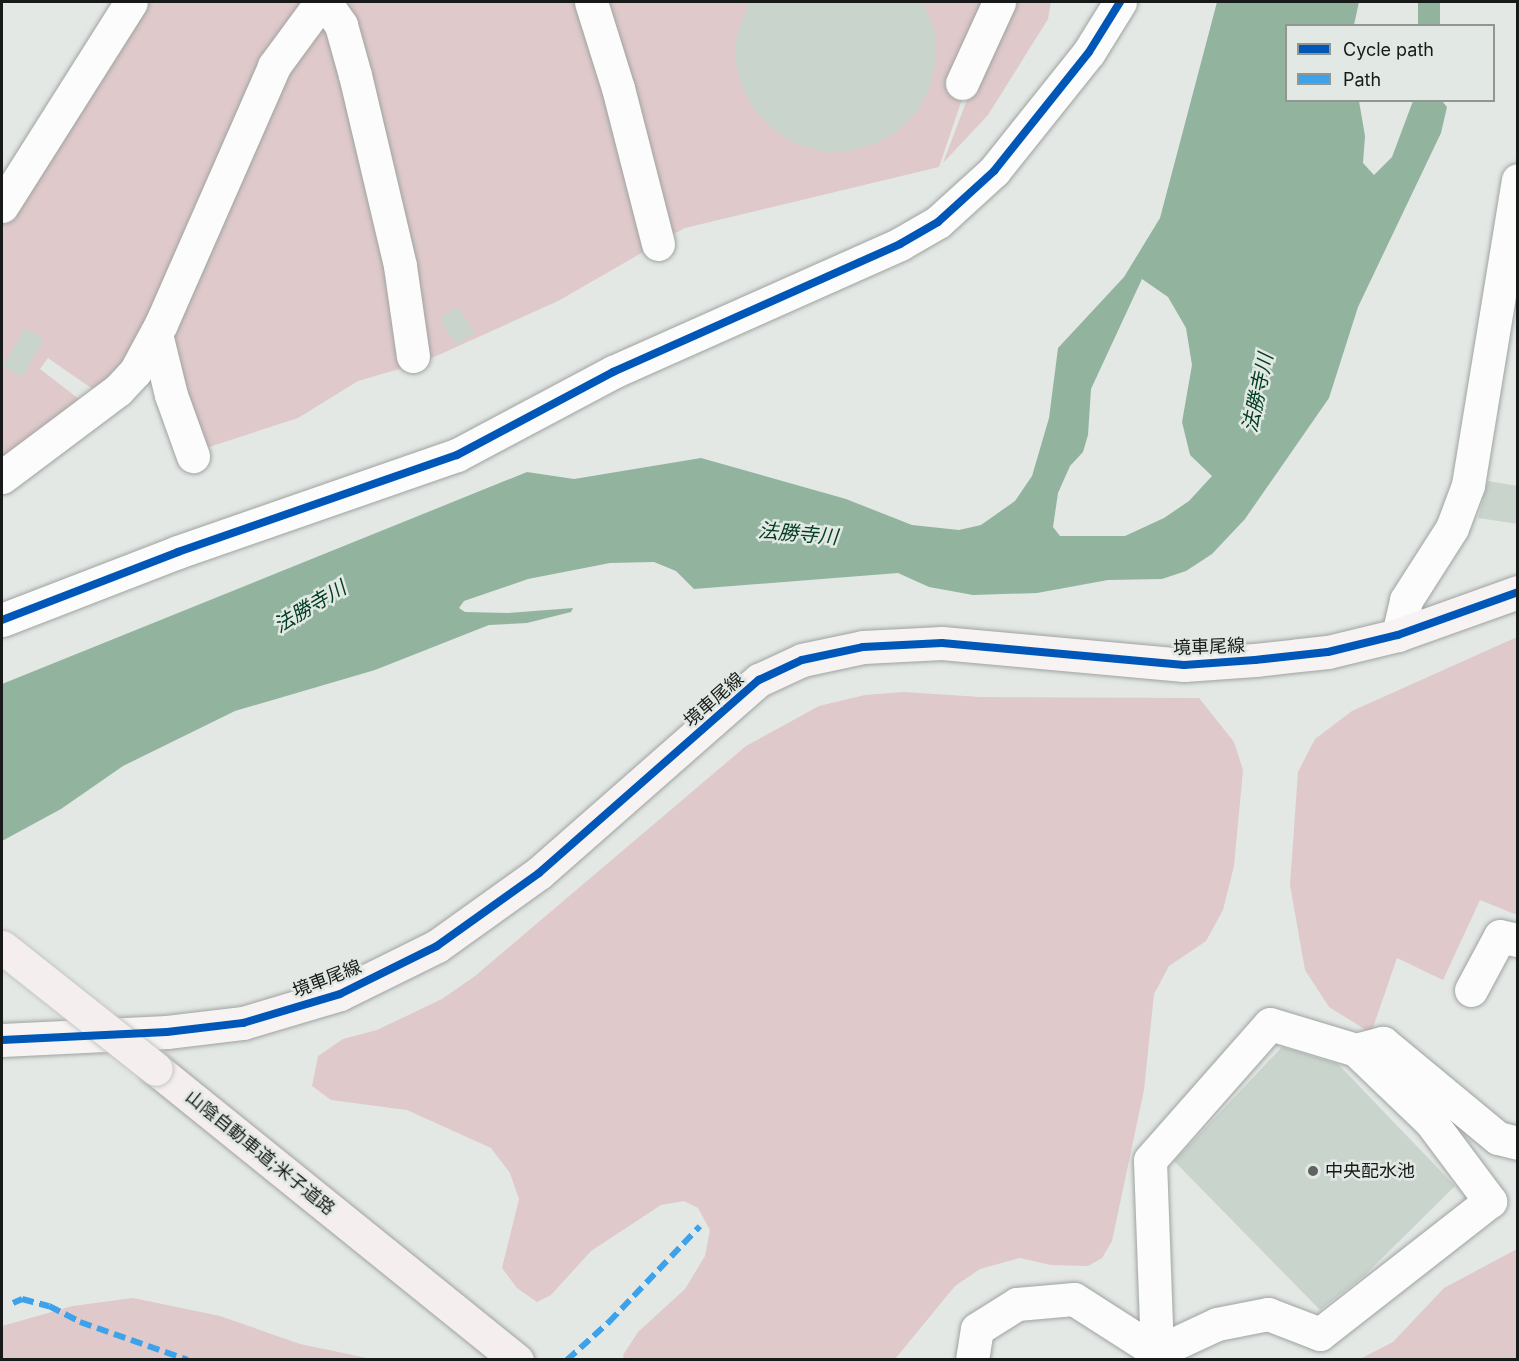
<!DOCTYPE html>
<html>
<head>
<meta charset="utf-8">
<style>
	body { margin:0 }
	#map { position:relative; width:1519px; height:1361px; overflow:hidden; background:#e3e8e5; font-family:Inter,"Noto Sans JP",sans-serif }
	div>[style] { position:absolute }
	[style*='--x'] { left:calc(var(--x)*1px); top:calc(var(--y)*1px); width:calc(var(--w)*1px); rotate:calc(var(--a)*1deg) }
	.green>* { inset:0; background:#dfc9ca }
	.water>* { inset:0; background:#92b49f; transform-origin:0 0 }
	.building>* { inset:0; background:#c9d4cd; transform-origin:0 0 }
	.roads { filter:drop-shadow(0 0 2px #9fa3a1) drop-shadow(0 0 2px #9fa3a1) }
	.minor>* { height:33px; margin:-16.5px; padding:0 16.5px; transform-origin:16.5px; border-radius:16.5px; background:#fbfcfb }
	.major>* { height:33px; margin:-16.5px; padding:0 16.5px; transform-origin:16.5px; border-radius:16.5px; background:#f7f3f3 }
	.highway>* { height:33px; margin:-16.5px; padding:0 16.5px; transform-origin:16.5px; border-radius:16.5px; background:#f4eeee }
	.bridges { filter:drop-shadow(0 0 2px #c2c5c3) drop-shadow(0 0 2px #c2c5c3) }
	.highway-bridge>* { height:33px; margin:-16.5px; padding:0 16.5px; transform-origin:16.5px; border-radius:16.5px; background:#f4eeee }
	.quiet>* { height:6px; margin-top:-3px; transform-origin:0; background:repeating-linear-gradient(90deg,#3da2ea 0 12px,transparent 0 18px) }
	.cycleway>* { height:8px; margin:-4px; padding:0 4px; transform-origin:4px; border-radius:4px; background:#0057b8 }
	.dots>* { width:16px; height:16px; translate:-50% -50%; box-sizing:border-box; border:3px solid #e2e9e4; border-radius:50% }
	span { translate:-50% -50%; white-space:nowrap; text-align:center; line-height:1.15; -webkit-text-stroke:5px #e2e9e4; paint-order:stroke }
	.street-label { font-size:18px; color:#171a18 }
	.poi-label { font-size:18px; color:#171a18 }
	.left { translate:0 -50%; text-align:left }
	.water-label { font-size:20px; color:#003d21; font-style:italic }
	.frame { position:absolute; inset:0; border:3px solid #171a18; pointer-events:none }
	.legend { position:absolute; left:1285px; top:24px; width:210px; height:78px; box-sizing:border-box; background:#e2e9e4; border:2px solid #919692; margin:0; padding:8px 10px; list-style:none; font-size:18px; color:#171a18 }
	.legend li { display:flex; align-items:center; gap:12px; height:30px }
	.legend b { width:30px; border:2px solid #919692 }
</style>
</head>
<body>
<div id="map">
	<div class="green">
		<div style="clip-path:polygon(137px 2px,313px 2px,157px 322px,97px 392px,48px 358px,40px 369px,79px 399px,2px 468px,2px 216px)"></div>
		<div style="clip-path:polygon(346px 2px,581px 2px,645px 251px,558px 301px,423px 362px)"></div>
		<div style="clip-path:polygon(596px 2px,995px 2px,939px 167px,685px 228px,664px 239px)"></div>
		<div style="clip-path:polygon(1004px 2px,1051px 2px,1048px 19px,988px 115px,943px 163px)"></div>
		<div style="clip-path:polygon(325px 20px,413px 365px,358px 381px,298px 418px,203px 449px,167px 323px,258px 117px)"></div>
		<div style="clip-path:polygon(1517px 637px,1517px 915px,1480px 900px,1443px 980px,1397px 958px,1371px 1033px,1329px 1007px,1305px 970px,1290px 885px,1298px 772px,1315px 739px,1352px 711px)"></div>
		<div style="clip-path:polygon(904px 692px,980px 697px,1199px 698px,1234px 742px,1243px 770px,1234px 866px,1223px 910px,1206px 941px,1169px 966px,1154px 994px,1144px 1090px,1112px 1241px,1102px 1258px,1088px 1266px,1051px 1265px,1020px 1258px,980px 1269px,955px 1286px,895px 1359px,624px 1359px,623px 1355px,638px 1332px,685px 1289px,705px 1256px,710px 1230px,698px 1208px,684px 1201px,661px 1205px,591px 1251px,551px 1295px,537px 1302px,517px 1288px,502px 1268px,519px 1199px,510px 1173px,491px 1148px,407px 1110px,331px 1100px,312px 1086px,318px 1056px,343px 1039px,377px 1030px,442px 999px,475px 976px,746px 746px,819px 706px,865px 695px)"></div>
		<div style="clip-path:polygon(1517px 1249px,1517px 1359px,1360px 1359px,1393px 1342px,1444px 1288px)"></div>
		<div style="clip-path:polygon(133px 1298px,220px 1316px,300px 1344px,372px 1359px,2px 1359px,2px 1326px,73px 1306px)"></div>
	</div>
	<div class="water">
		<div style="clip-path:polygon(evenodd,1217px 2px,1359px 2px,1354px 25px,1286px 26px,1286px 100px,1359px 101px,1365px 136px,1363px 163px,1374px 175px,1392px 157px,1413px 101px,1442px 101px,1447px 107px,1441px 133px,1358px 307px,1329px 398px,1245px 519px,1212px 554px,1186px 571px,1162px 579px,1108px 580px,1037px 593px,973px 595px,929px 587px,898px 573px,694px 589px,676px 571px,654px 562px,610px 563px,528px 579px,464px 601px,459px 608px,465px 612px,508px 613px,573px 608px,571px 612px,527px 623px,489px 625px,375px 670px,235px 711px,123px 766px,61px 809px,2px 841px,2px 684px,527px 472px,574px 479px,701px 458px,846px 499px,912px 525px,959px 530px,981px 525px,1015px 501px,1032px 476px,1049px 418px,1058px 348px,1124px 277px,1160px 218px,1217px 2px,1142px 279px,1168px 297px,1186px 328px,1192px 365px,1182px 422px,1190px 455px,1212px 476px,1189px 501px,1164px 518px,1125px 536px,1060px 536px,1053px 527px,1058px 493px,1070px 466px,1083px 452px,1088px 435px,1091px 389px,1142px 279px)"></div>
		<div style="left:1418px;top:2px;width:22px;height:23px"></div>
	</div>
	<div class="building">
		<div style="clip-path:polygon(749px 2px,923px 2px,935px 33px,936px 61px,930px 87px,917px 111px,898px 131px,874px 144px,848px 151px,821px 151px,794px 143px,773px 129px,755px 111px,743px 89px,736px 64px,736px 39px)"></div>
		<div style="left:458px;top:307px;width:31px;height:22px;rotate:57deg"></div>
		<div style="left:25px;top:328px;width:22px;height:44px;rotate:30deg"></div>
		<div style="clip-path:polygon(1488px 481px,1518px 486px,1518px 524px,1478px 518px)"></div>
		<div style="clip-path:polygon(1282px 1047px,1338px 1064px,1455px 1186px,1364px 1276px,1320px 1310px,1174px 1161px)"></div>
	</div>
	<div class="roads">
		<div class="minor">
			<div style="--x:325;--y:2;--w:28;--a:55"></div>
			<div style="--x:341;--y:25;--w:52;--a:74.4"></div>
			<div style="--x:355;--y:75;--w:196;--a:76.7"></div>
			<div style="--x:400;--y:266;--w:91;--a:81.8"></div>
			<div style="--x:591;--y:2;--w:90;--a:72.6"></div>
			<div style="--x:618;--y:88;--w:161;--a:75.6"></div>
			<div style="--x:962;--y:83;--w:89;--a:-65.4"></div>
			<div style="--x:2;--y:206;--w:241;--a:-57.7"></div>
			<div style="--x:156;--y:334;--w:63;--a:76.2"></div>
			<div style="--x:171;--y:395;--w:65;--a:70.2"></div>
			<div style="--x:2;--y:477;--w:145;--a:-36.9"></div>
			<div style="--x:118;--y:390;--w:25;--a:-47"></div>
			<div style="--x:135;--y:372;--w:55;--a:-61.6"></div>
			<div style="--x:161;--y:324;--w:282;--a:-66.3"></div>
			<div style="--x:274;--y:66;--w:79;--a:-53.7"></div>
			<div style="--x:2;--y:620;--w:189;--a:-21.1"></div>
			<div style="--x:178;--y:552;--w:295;--a:-19.2"></div>
			<div style="--x:457;--y:455;--w:177;--a:-28"></div>
			<div style="--x:613;--y:372;--w:314;--a:-24"></div>
			<div style="--x:900;--y:244;--w:44;--a:-30.1"></div>
			<div style="--x:938;--y:222;--w:76;--a:-42.3"></div>
			<div style="--x:994;--y:171;--w:152;--a:-51.4"></div>
			<div style="--x:1089;--y:52;--w:59;--a:-58.2"></div>
			<div style="--x:1398;--y:635;--w:36;--a:-77"></div>
			<div style="--x:1406;--y:600;--w:85;--a:-57.4"></div>
			<div style="--x:1452;--y:528;--w:46;--a:-69.6"></div>
			<div style="--x:1468;--y:485;--w:309;--a:-80.7"></div>
			<div style="--x:1471;--y:990;--w:61;--a:-61.8"></div>
			<div style="--x:1500;--y:936;--w:18;--a:13"></div>
			<div style="--x:1270;--y:1024;--w:90;--a:16.8"></div>
			<div style="--x:1356;--y:1050;--w:104;--a:43.8"></div>
			<div style="--x:1431;--y:1122;--w:99;--a:53.2"></div>
			<div style="--x:1490;--y:1201;--w:216;--a:142"></div>
			<div style="--x:1320;--y:1334;--w:56;--a:-159"></div>
			<div style="--x:1268;--y:1314;--w:52;--a:168.9"></div>
			<div style="--x:1217;--y:1324;--w:66;--a:155"></div>
			<div style="--x:1157;--y:1352;--w:192;--a:-92.1"></div>
			<div style="--x:1150;--y:1160;--w:181;--a:-48.6"></div>
			<div style="--x:1356;--y:1050;--w:28;--a:-15"></div>
			<div style="--x:1383;--y:1043;--w:149;--a:39.6"></div>
			<div style="--x:1498;--y:1138;--w:21;--a:14"></div>
			<div style="--x:972;--y:1360;--w:31;--a:-81"></div>
			<div style="--x:977;--y:1329;--w:47;--a:-32"></div>
			<div style="--x:1017;--y:1304;--w:57;--a:-5"></div>
			<div style="--x:1074;--y:1299;--w:98;--a:32.6"></div>
		</div>
		<div class="major">
			<div style="--x:2;--y:1040;--w:165;--a:-2.8"></div>
			<div style="--x:167;--y:1032;--w:77;--a:-6.8"></div>
			<div style="--x:243;--y:1023;--w:101;--a:-16.6"></div>
			<div style="--x:340;--y:994;--w:108;--a:-26.3"></div>
			<div style="--x:437;--y:946;--w:125;--a:-35.6"></div>
			<div style="--x:539;--y:873;--w:293;--a:-41.3"></div>
			<div style="--x:759;--y:680;--w:47;--a:-24.9"></div>
			<div style="--x:802;--y:660;--w:62;--a:-12"></div>
			<div style="--x:863;--y:647;--w:79;--a:-2.9"></div>
			<div style="--x:942;--y:643;--w:243;--a:5.2"></div>
			<div style="--x:1184;--y:665;--w:71;--a:-4"></div>
			<div style="--x:1255;--y:660;--w:73;--a:-6.3"></div>
			<div style="--x:1328;--y:652;--w:72;--a:-13.7"></div>
			<div style="--x:1398;--y:635;--w:127;--a:-19.7"></div>
		</div>
		<div class="highway">
			<div style="--x:156;--y:1069;--w:464;--a:38.9"></div>
		</div>
	</div>
	<div class="bridges">
		<div class="highway-bridge">
			<div style="--x:2;--y:947;--w:196;--a:38.4"></div>
		</div>
	</div>
	<div class="quiet">
		<div style="--x:13;--y:1303;--w:10;--a:-24"></div>
		<div style="--x:22;--y:1299;--w:28;--a:15"></div>
		<div style="--x:49;--y:1306;--w:35;--a:27"></div>
		<div style="--x:80;--y:1322;--w:114;--a:19.4"></div>
		<div style="--x:567;--y:1360;--w:57;--a:-42.1"></div>
		<div style="--x:609;--y:1322;--w:132;--a:-46.5"></div>
	</div>
	<div class="cycleway">
		<div style="--x:2;--y:620;--w:189;--a:-21.1"></div>
		<div style="--x:178;--y:552;--w:295;--a:-19.2"></div>
		<div style="--x:457;--y:455;--w:177;--a:-28"></div>
		<div style="--x:613;--y:372;--w:314;--a:-24"></div>
		<div style="--x:900;--y:244;--w:44;--a:-30.1"></div>
		<div style="--x:938;--y:222;--w:76;--a:-42.3"></div>
		<div style="--x:994;--y:171;--w:152;--a:-51.4"></div>
		<div style="--x:1089;--y:52;--w:59;--a:-58.2"></div>
		<div style="--x:2;--y:1040;--w:165;--a:-2.8"></div>
		<div style="--x:167;--y:1032;--w:77;--a:-6.8"></div>
		<div style="--x:243;--y:1023;--w:101;--a:-16.6"></div>
		<div style="--x:340;--y:994;--w:108;--a:-26.3"></div>
		<div style="--x:437;--y:946;--w:125;--a:-35.6"></div>
		<div style="--x:539;--y:873;--w:293;--a:-41.3"></div>
		<div style="--x:759;--y:680;--w:47;--a:-24.9"></div>
		<div style="--x:802;--y:660;--w:62;--a:-12"></div>
		<div style="--x:863;--y:647;--w:79;--a:-2.9"></div>
		<div style="--x:942;--y:643;--w:243;--a:5.2"></div>
		<div style="--x:1184;--y:665;--w:71;--a:-4"></div>
		<div style="--x:1255;--y:660;--w:73;--a:-6.3"></div>
		<div style="--x:1328;--y:652;--w:72;--a:-13.7"></div>
		<div style="--x:1398;--y:635;--w:127;--a:-19.7"></div>
	</div>
	<div class="dots">
		<div style="left:1313px;top:1171px;background:#5e6260"></div>
	</div>
	<div class="street-label">
		<span style="left:1209px;top:647px;rotate:-2deg">境車尾線</span>
		<span style="left:714px;top:700px;rotate:-41deg">境車尾線</span>
		<span style="left:327px;top:979px;rotate:-21deg">境車尾線</span>
		<span style="left:260px;top:1153px;rotate:39deg">山陰自動車道;米子道路</span>
	</div>
	<div class="poi-label">
		<span class="left" style="left:1325px;top:1171px">中央配水池</span>
	</div>
	<div class="water-label">
		<span style="left:1258px;top:393px;rotate:-78deg">法勝寺川</span>
		<span style="left:798px;top:534px;rotate:5deg">法勝寺川</span>
		<span style="left:310px;top:607px;rotate:-31deg">法勝寺川</span>
	</div>
	<div class="frame"></div>
	<ul class="legend">
	<li><b style="height:8px;background:#0057b8"></b>Cycle path</li>
	<li><b style="height:8px;background:#3da2ea"></b>Path</li>
	</ul>
</div>
</body>
</html>
